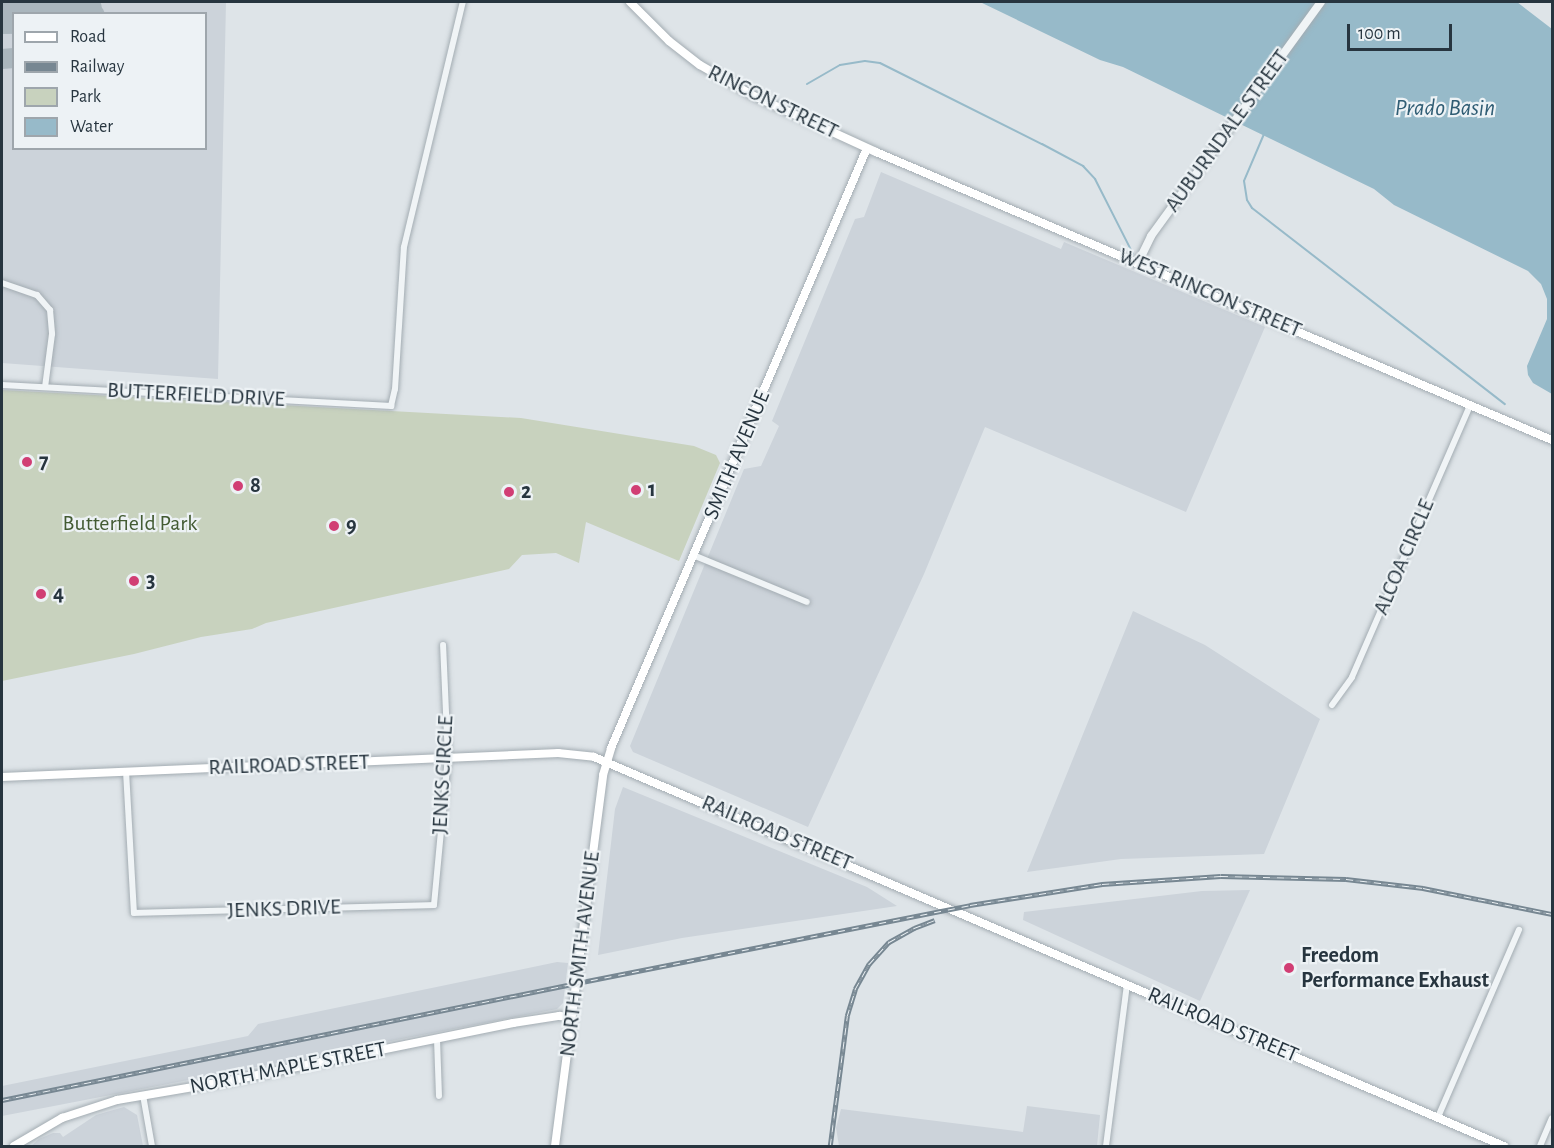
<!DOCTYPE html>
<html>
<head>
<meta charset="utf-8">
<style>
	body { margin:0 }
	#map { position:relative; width:1554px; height:1148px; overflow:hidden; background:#dee4e8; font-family:"Alegreya Sans",sans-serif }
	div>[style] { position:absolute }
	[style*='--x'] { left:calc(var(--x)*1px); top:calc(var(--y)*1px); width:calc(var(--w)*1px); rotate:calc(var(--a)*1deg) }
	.built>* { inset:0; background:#ccd3da }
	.green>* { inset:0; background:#c8d2be }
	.water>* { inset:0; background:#97bac9 }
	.stream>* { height:2px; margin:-1px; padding:0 1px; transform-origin:1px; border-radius:1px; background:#97bac9 }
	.taxiway>* { height:20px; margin:-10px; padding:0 10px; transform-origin:10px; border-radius:10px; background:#aab6bd }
	.runway>* { height:46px; margin:-23px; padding:0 23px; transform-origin:23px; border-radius:23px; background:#aab6bd }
	.roads { filter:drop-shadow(0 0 2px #a3acb2) drop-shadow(0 0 2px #a3acb2) }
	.minor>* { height:6px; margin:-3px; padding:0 3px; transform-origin:3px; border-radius:3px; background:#f0f4f6 }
	.tertiary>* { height:8px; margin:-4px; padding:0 4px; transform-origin:4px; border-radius:4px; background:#f0f4f6 }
	.secondary>* { height:8px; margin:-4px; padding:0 4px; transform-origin:4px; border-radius:4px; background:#fff }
	.rail>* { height:4.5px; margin-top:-2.25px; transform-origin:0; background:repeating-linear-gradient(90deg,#edf2f5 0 7px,#778792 0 14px); box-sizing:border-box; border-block:2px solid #778792 }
	.dots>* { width:16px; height:16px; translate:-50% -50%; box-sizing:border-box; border:3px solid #edf2f5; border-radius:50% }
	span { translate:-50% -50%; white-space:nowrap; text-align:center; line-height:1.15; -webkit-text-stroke:4.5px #edf2f5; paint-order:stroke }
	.street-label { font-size:22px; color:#27353f }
	.poi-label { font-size:22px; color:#27353f; font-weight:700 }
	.left { translate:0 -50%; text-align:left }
	.park-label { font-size:22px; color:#435b33 }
	.water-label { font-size:24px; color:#305d74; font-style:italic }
	.frame { position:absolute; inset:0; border:3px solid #27353f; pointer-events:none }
	.legend { position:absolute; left:12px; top:12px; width:195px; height:138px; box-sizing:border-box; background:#edf2f5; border:2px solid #9ea6ac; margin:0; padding:8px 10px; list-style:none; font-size:18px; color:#27353f }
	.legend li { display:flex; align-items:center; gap:12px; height:30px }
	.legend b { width:30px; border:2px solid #9ea6ac }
	.scale { position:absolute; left:1347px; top:24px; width:105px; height:27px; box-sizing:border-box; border:3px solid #27353f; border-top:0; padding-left:8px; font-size:18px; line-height:21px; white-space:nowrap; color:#27353f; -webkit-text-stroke:4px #edf2f5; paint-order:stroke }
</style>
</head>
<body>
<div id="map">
	<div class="built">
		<div style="clip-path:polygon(evenodd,2px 2px,226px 2px,218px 379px,2px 363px,2px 2px,14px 14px,206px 14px,206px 148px,14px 148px,14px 14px)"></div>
		<div style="clip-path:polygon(881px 172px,1061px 249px,1064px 242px,1265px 327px,1186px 512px,985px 427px,924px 574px,808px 827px,633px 752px,630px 746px,744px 469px,761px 466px,779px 426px,772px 421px,855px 219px,864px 217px)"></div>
		<div style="clip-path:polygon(1133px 611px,1205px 645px,1320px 719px,1264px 854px,1121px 859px,1027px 872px)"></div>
		<div style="clip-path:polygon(623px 787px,867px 887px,897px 906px,682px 938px,598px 955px,615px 809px)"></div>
		<div style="clip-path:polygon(1250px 890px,1200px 1001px,1023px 920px,1024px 912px,1202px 891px)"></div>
		<div style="clip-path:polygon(557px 962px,568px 963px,563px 1003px,557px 1009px,2px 1116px,2px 1086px,248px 1036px,258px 1024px)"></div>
		<div style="clip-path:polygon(1027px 1106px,1100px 1115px,1097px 1146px,839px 1146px,836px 1128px,841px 1109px,1023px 1132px)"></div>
		<div style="clip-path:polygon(124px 1107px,137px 1115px,143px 1146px,31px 1146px,39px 1139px,53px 1133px,60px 1133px,63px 1137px,96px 1115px)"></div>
	</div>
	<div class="green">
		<div style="clip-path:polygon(2px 390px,521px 418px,694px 446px,716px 455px,720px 463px,679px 561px,586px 522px,579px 563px,556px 553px,522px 555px,509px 569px,266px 623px,252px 629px,201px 637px,134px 654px,2px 681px)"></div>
	</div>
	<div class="water">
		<div style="clip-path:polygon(980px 2px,1517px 2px,1552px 29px,1552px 394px,1533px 383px,1528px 375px,1527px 366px,1547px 319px,1547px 299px,1541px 284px,1528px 271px,1394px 205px,1374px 189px,1123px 67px,1100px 60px)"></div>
	</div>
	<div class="stream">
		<div style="--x:807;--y:84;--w:38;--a:-30"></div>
		<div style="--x:840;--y:65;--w:25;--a:-9"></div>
		<div style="--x:865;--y:61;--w:15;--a:8"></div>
		<div style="--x:880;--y:63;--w:181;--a:26.6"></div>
		<div style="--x:1042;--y:144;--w:47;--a:28.2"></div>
		<div style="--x:1083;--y:166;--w:18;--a:47"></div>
		<div style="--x:1095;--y:179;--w:84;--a:63.1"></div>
		<div style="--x:1264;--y:134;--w:51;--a:113.1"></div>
		<div style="--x:1244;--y:181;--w:19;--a:81"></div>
		<div style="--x:1247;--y:200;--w:9;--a:58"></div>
		<div style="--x:1252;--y:208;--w:320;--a:37.8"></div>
	</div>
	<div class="taxiway">
		<div style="--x:79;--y:10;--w:16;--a:15"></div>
		<div style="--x:2;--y:59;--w:12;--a:-5"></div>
	</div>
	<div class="runway">
		<div style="--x:2;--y:11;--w:77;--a:-0.7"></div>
	</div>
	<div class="roads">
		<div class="minor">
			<div style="--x:2;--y:283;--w:37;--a:19"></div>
			<div style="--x:37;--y:295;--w:20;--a:49"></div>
			<div style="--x:50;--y:310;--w:24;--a:85"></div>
			<div style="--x:52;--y:334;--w:53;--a:97.5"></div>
			<div style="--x:2;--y:385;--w:390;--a:3.1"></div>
			<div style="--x:391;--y:406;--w:17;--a:-77"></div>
			<div style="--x:395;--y:389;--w:142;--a:-86.4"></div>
			<div style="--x:404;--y:247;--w:252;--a:-76.5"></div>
			<div style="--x:693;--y:555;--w:123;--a:22.4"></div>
			<div style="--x:1332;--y:705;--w:34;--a:-54"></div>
			<div style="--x:1352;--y:677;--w:296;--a:-66.5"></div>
			<div style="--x:126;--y:771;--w:142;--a:86.8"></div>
			<div style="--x:134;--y:913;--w:300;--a:-1.5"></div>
			<div style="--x:434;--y:905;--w:148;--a:-84.6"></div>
			<div style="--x:448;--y:758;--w:113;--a:-92.5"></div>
			<div style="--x:437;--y:1039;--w:57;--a:88"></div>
			<div style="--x:143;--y:1095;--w:52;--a:80"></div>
			<div style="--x:1438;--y:1117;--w:204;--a:-66.6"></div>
			<div style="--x:1106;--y:1146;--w:163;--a:-82.6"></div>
			<div style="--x:1540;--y:1146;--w:30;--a:-67"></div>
		</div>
		<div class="tertiary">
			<div style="--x:1138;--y:263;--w:30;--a:-64"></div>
			<div style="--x:1151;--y:236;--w:289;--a:-54"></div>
		</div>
		<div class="secondary">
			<div style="--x:630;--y:2;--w:55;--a:45"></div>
			<div style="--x:669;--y:41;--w:39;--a:38"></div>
			<div style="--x:700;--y:65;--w:60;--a:30"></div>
			<div style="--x:752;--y:95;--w:136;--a:24.7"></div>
			<div style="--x:876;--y:152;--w:735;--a:23.08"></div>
			<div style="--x:2;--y:777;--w:557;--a:-2.47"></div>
			<div style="--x:558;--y:753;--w:36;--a:6"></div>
			<div style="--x:594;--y:757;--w:990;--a:23.15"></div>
			<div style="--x:14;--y:1146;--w:56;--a:-30.3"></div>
			<div style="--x:62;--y:1118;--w:58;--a:-18.1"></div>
			<div style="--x:117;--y:1100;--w:113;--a:-9.7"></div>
			<div style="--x:228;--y:1081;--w:291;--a:-11.5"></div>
			<div style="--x:513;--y:1023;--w:47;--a:-8.7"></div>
			<div style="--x:559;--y:1016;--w:12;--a:5"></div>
			<div style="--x:555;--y:1146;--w:374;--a:-82.6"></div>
			<div style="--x:603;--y:775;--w:28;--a:-73"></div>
			<div style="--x:611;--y:748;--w:652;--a:-66.89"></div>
		</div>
	</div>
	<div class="rail">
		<div style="--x:2;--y:1100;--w:587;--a:-11.5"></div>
		<div style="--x:577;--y:983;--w:401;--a:-11.2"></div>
		<div style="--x:970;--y:905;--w:134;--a:-9"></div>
		<div style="--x:1102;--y:884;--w:119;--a:-3.8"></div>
		<div style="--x:1221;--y:876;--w:125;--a:1.4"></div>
		<div style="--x:1346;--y:879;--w:78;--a:6.7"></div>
		<div style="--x:1423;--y:888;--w:132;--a:11.4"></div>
		<div style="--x:830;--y:1146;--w:131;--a:-82.5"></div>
		<div style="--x:847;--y:1016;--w:28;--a:-73"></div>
		<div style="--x:855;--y:989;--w:29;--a:-61"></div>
		<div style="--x:869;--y:964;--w:30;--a:-48"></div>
		<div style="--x:889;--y:942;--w:29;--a:-29"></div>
		<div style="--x:914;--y:928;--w:22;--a:-21"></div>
	</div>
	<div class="dots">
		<div style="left:27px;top:462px;background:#d13e74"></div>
		<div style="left:238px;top:486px;background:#d13e74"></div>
		<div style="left:636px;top:490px;background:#d13e74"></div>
		<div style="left:509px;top:492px;background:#d13e74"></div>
		<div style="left:334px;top:526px;background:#d13e74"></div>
		<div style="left:134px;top:581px;background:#d13e74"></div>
		<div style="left:41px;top:594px;background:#d13e74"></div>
		<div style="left:1289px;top:968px;background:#d13e74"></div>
	</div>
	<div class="street-label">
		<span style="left:773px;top:102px;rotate:26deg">RINCON STREET</span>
		<span style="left:1227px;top:131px;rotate:-54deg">AUBURNDALE STREET</span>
		<span style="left:1210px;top:293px;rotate:23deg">WEST RINCON STREET</span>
		<span style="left:196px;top:395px;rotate:3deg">BUTTERFIELD DRIVE</span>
		<span style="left:737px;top:455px;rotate:-67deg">SMITH AVENUE</span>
		<span style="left:1404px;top:557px;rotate:-67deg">ALCOA CIRCLE</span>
		<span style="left:289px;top:765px;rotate:-2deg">RAILROAD STREET</span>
		<span style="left:443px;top:775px;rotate:-87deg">JENKS CIRCLE</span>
		<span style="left:777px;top:833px;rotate:23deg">RAILROAD STREET</span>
		<span style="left:284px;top:909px;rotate:-2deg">JENKS DRIVE</span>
		<span style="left:580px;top:954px;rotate:-83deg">NORTH SMITH AVENUE</span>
		<span style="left:1223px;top:1025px;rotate:23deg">RAILROAD STREET</span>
		<span style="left:288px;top:1068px;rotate:-11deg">NORTH MAPLE STREET</span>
	</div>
	<div class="poi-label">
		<span class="left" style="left:39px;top:462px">7</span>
		<span class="left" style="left:250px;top:486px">8</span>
		<span class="left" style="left:648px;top:490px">1</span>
		<span class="left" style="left:521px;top:492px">2</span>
		<span class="left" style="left:346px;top:526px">9</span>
		<span class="left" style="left:146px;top:581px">3</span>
		<span class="left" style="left:53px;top:594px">4</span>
		<span class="left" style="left:1301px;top:968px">Freedom<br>Performance Exhaust</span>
	</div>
	<div class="park-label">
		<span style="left:130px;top:524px">Butterfield Park</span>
	</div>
	<div class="water-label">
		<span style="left:1445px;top:109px">Prado Basin</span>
	</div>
	<div class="frame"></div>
	<ul class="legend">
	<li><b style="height:8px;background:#fff"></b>Road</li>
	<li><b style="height:8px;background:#778792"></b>Railway</li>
	<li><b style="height:16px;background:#c8d2be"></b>Park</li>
	<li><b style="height:16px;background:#97bac9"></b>Water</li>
	</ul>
	<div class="scale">100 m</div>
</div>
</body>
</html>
